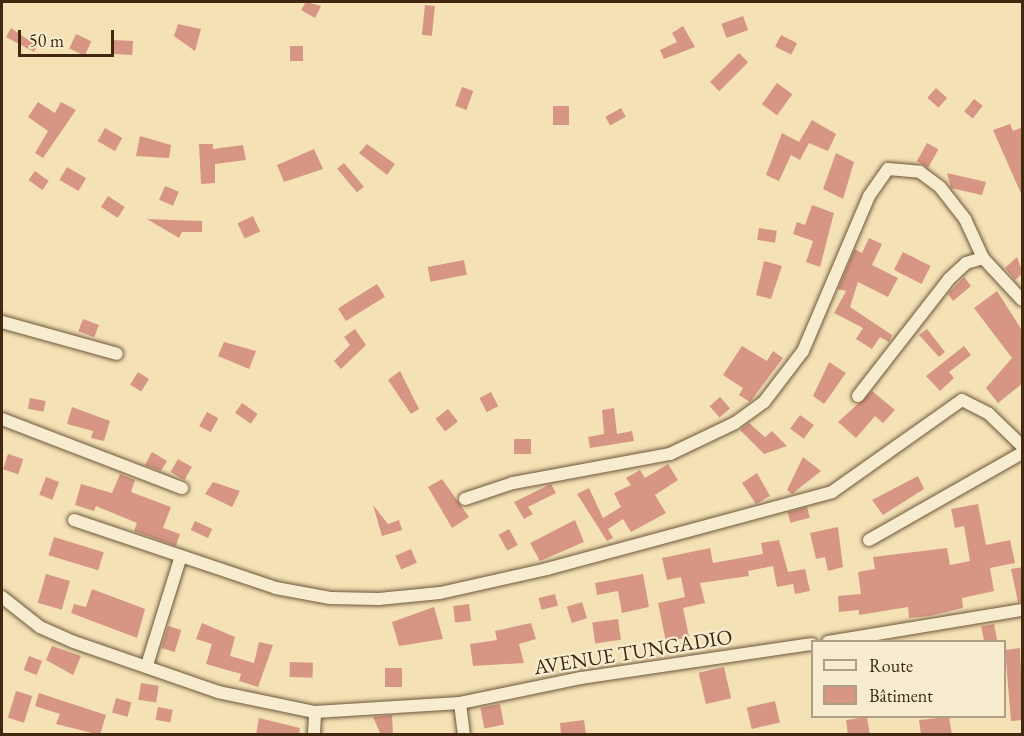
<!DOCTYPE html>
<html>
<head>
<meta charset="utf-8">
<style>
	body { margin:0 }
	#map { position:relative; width:1024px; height:736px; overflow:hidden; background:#f4e2b6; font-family:"EB Garamond",serif }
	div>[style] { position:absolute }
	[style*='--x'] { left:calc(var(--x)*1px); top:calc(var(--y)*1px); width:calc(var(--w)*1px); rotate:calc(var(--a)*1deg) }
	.building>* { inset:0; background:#d79683; transform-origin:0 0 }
	.roads { filter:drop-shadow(0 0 2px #6e563a) drop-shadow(0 0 2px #6e563a) }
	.street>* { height:12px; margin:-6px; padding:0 6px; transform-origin:6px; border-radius:6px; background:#f8ecd0 }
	span { translate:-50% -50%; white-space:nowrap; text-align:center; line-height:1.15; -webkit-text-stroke:4.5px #f8ecd0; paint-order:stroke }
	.street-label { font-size:21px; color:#422811 }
	.frame { position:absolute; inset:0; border:3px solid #422811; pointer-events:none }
	.legend { position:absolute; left:811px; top:640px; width:195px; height:78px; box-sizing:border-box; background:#f8ecd0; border:2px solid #af9e84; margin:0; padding:8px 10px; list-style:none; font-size:18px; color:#422811 }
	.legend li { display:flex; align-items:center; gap:12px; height:30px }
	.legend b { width:30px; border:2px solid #af9e84 }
	.scale { position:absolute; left:18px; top:30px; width:96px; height:27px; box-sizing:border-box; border:3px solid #422811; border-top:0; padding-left:8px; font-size:18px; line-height:21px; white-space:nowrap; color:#422811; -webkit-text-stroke:4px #f8ecd0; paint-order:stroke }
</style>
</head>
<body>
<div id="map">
	<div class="building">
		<div style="clip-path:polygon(306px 2px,321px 6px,315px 18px,301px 10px)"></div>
		<div style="left:425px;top:5px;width:10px;height:30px;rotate:6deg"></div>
		<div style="left:743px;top:16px;width:15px;height:23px;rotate:70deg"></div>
		<div style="clip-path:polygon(178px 24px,201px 29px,195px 51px,174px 36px)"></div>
		<div style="clip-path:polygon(683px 26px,695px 47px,664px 59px,660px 50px,677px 42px,672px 33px)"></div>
		<div style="clip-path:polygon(11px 28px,37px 46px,34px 52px,6px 37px)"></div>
		<div style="left:76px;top:34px;width:17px;height:16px;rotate:25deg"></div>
		<div style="left:781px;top:35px;width:18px;height:13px;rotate:27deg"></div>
		<div style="left:114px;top:40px;width:19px;height:14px;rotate:3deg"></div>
		<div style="left:290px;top:46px;width:13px;height:15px"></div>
		<div style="left:739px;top:53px;width:13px;height:41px;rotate:45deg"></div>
		<div style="left:777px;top:83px;width:19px;height:26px;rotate:36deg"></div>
		<div style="left:462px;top:87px;width:12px;height:20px;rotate:20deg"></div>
		<div style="left:936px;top:88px;width:15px;height:13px;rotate:42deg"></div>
		<div style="left:974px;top:99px;width:11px;height:16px;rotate:38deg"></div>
		<div style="clip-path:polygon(38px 102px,55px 113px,61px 102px,76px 110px,43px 158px,35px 153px,48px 131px,28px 117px)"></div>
		<div style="left:553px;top:106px;width:16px;height:19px"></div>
		<div style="left:621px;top:108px;width:10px;height:18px;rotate:61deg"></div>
		<div style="clip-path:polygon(812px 120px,836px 134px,828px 151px,809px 143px,800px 160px,791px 155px,779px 181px,766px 175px,782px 133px,799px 142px)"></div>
		<div style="clip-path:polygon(1010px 124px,1013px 131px,1023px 127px,1023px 198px,993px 130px)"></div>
		<div style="left:105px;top:128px;width:20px;height:15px;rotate:30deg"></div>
		<div style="clip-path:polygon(140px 136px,171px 145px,169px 158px,136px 156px)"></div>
		<div style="left:927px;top:143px;width:13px;height:21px;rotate:29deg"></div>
		<div style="clip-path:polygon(199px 144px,213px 144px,213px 149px,243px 145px,246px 160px,215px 164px,215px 183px,201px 184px)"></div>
		<div style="clip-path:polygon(367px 144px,395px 164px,387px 175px,359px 153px)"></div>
		<div style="clip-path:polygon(314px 149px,323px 169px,284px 182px,277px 165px)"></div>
		<div style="clip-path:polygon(836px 153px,854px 162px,843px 199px,823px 189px)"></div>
		<div style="left:344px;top:163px;width:31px;height:9px;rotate:50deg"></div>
		<div style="left:67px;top:167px;width:22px;height:15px;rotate:30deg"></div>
		<div style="left:35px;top:171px;width:17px;height:11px;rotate:36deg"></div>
		<div style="clip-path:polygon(947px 173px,986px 182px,982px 195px,951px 188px)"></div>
		<div style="left:165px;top:186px;width:15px;height:15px;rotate:23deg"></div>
		<div style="left:108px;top:196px;width:20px;height:13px;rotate:33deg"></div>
		<div style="clip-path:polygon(812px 205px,834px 213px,820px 267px,806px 262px,813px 241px,793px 234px,797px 222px,805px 225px)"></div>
		<div style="left:253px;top:216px;width:17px;height:17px;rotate:65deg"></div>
		<div style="clip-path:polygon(147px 219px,202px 221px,202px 232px,182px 232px,179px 238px)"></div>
		<div style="left:759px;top:228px;width:18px;height:12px;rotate:9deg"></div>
		<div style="clip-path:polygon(869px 238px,882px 244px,872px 265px,898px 278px,888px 297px,858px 282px,850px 307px,892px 335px,889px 342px,880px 337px,872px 349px,856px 339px,863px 328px,834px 313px,846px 291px,838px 289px,855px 249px,862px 253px)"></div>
		<div style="left:903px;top:252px;width:31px;height:20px;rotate:27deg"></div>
		<div style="clip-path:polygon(1017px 257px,1023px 273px,1015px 280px,1005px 268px)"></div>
		<div style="left:464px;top:260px;width:15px;height:37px;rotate:79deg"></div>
		<div style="clip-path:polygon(764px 261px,782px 266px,771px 299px,756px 295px)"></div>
		<div style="clip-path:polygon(964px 277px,971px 286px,953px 301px,948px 294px)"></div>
		<div style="left:377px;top:284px;width:15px;height:46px;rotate:58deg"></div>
		<div style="clip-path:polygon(997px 291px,1023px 332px,1023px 383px,998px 403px,986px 388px,1012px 358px,974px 308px)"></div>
		<div style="left:83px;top:319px;width:17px;height:13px;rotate:21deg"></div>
		<div style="clip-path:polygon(355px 329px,366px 345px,341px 369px,334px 361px,350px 345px,344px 337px)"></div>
		<div style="clip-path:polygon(927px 329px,945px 352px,939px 357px,919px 335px)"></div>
		<div style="clip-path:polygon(224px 342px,256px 351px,249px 369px,218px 356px)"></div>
		<div style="clip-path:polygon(742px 346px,767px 361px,773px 351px,783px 358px,750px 402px,739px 395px,743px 388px,723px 375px)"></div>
		<div style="clip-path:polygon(964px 346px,971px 355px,949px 372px,954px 378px,940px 391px,926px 376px)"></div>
		<div style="clip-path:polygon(829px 362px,846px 373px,824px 404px,813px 396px)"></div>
		<div style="clip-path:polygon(400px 371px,419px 409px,411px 414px,388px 380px)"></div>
		<div style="left:138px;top:372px;width:13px;height:15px;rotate:32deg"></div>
		<div style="clip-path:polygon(872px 391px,895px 410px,883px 423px,875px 416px,856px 438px,838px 422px)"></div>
		<div style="left:491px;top:392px;width:16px;height:13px;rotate:63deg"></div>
		<div style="left:720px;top:397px;width:15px;height:14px;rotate:48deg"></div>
		<div style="left:30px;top:398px;width:16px;height:11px;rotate:11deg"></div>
		<div style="left:242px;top:403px;width:19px;height:12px;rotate:35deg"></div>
		<div style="clip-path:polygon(72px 407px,110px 421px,104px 441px,91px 438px,93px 431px,67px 424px)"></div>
		<div style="clip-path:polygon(614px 408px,617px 434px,632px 431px,634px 441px,590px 448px,588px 437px,604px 434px,602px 410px)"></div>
		<div style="left:448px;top:409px;width:16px;height:16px;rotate:52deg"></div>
		<div style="left:207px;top:412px;width:13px;height:16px;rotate:29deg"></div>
		<div style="left:800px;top:415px;width:17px;height:17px;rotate:36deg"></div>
		<div style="clip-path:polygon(749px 423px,765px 437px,772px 431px,787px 446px,764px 454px,740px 430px)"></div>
		<div style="left:531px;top:439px;width:15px;height:17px;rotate:90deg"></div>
		<div style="clip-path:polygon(152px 452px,167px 461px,161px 471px,145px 465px)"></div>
		<div style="left:8px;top:454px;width:16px;height:16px;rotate:18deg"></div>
		<div style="clip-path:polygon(803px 457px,821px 471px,792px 494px,787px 490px)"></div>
		<div style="left:178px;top:459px;width:16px;height:15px;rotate:30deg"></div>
		<div style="clip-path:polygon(668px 464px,678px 480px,655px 495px,666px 513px,631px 532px,623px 519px,608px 529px,613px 538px,607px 541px,577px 494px,589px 488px,603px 518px,621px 507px,614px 493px,631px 485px,626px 478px,640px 470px,645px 478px)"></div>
		<div style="clip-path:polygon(757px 473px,770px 496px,756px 504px,742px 483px)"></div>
		<div style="clip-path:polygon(120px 474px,135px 480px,131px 492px,171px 507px,163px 528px,180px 534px,176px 546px,134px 531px,137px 523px,96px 506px,94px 511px,75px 505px,81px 484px,112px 493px)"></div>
		<div style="clip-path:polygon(918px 476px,924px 489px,883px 515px,872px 500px)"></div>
		<div style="left:46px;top:477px;width:14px;height:19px;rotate:21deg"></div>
		<div style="clip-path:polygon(442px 479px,469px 517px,452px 528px,428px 487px)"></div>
		<div style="clip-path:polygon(213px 482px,240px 491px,232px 507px,205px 494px)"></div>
		<div style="clip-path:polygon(551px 484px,556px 493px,528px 507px,533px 514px,524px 519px,514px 502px)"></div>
		<div style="clip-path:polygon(978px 504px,986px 545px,1010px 540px,1015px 563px,990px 568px,994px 591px,962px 598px,963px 608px,929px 616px,909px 618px,908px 607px,859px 615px,859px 610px,839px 612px,838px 596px,861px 594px,858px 572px,875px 569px,873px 557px,947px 548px,950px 565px,970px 561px,964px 526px,955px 528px,951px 509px)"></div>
		<div style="clip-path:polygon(373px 505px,388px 524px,399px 520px,402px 530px,382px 536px)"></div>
		<div style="left:807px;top:507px;width:11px;height:20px;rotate:75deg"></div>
		<div style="clip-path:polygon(575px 520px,584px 542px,540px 561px,530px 543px)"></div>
		<div style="left:195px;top:521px;width:19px;height:10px;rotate:25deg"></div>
		<div style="clip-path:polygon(838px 527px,843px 567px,828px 571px,825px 557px,816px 559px,810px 533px)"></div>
		<div style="left:509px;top:529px;width:18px;height:12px;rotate:61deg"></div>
		<div style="left:54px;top:537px;width:52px;height:19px;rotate:17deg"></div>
		<div style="clip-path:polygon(779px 540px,788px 572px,805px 569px,810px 591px,795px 594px,793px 584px,777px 587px,773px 566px,748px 571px,749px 576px,700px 583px,705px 603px,683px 608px,689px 637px,666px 642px,658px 603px,685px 597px,681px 577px,667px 580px,662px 558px,710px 548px,713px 563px,763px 554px,761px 543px)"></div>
		<div style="left:411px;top:549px;width:15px;height:17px;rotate:67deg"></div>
		<div style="clip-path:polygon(1023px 567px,1023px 601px,1018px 602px,1011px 569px)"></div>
		<div style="left:46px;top:574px;width:25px;height:30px;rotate:16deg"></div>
		<div style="clip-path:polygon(643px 574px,649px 607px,622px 613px,618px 591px,597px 595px,595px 583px)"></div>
		<div style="clip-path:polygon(92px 589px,145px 609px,137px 638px,71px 613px,74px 604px,86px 607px)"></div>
		<div style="left:555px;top:594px;width:12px;height:17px;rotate:76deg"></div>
		<div style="left:582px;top:602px;width:17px;height:16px;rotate:73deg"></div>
		<div style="left:469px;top:604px;width:17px;height:16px;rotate:83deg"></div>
		<div style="clip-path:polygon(434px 607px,443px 639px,399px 646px,392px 622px)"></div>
		<div style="left:618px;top:619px;width:21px;height:26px;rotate:82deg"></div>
		<div style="clip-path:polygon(202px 623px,235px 637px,230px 656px,254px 663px,259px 642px,273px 645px,258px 687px,239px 681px,241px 674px,206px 664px,212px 644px,196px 639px)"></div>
		<div style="clip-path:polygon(531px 623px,536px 639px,519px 644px,524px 663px,473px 666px,470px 644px,497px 640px,495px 631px)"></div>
		<div style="left:994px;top:624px;width:16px;height:13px;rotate:79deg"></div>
		<div style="left:168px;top:626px;width:14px;height:23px;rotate:17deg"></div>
		<div style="clip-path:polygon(52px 646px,81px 656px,73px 675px,46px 660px)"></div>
		<div style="clip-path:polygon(1020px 648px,1023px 720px,1011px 721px,1005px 650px)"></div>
		<div style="left:29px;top:656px;width:14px;height:15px;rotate:21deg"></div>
		<div style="left:290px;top:662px;width:23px;height:15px;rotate:2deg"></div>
		<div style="left:724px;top:667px;width:32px;height:26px;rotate:77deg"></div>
		<div style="left:402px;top:668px;width:19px;height:17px;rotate:90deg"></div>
		<div style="left:141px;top:683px;width:18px;height:17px;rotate:9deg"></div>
		<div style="left:16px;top:691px;width:17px;height:28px;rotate:17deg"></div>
		<div style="clip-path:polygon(39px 693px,106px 715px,100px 735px,56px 724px,60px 714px,35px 706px)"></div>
		<div style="left:116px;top:698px;width:16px;height:15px;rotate:15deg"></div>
		<div style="left:775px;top:701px;width:22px;height:29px;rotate:77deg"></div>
		<div style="left:500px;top:704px;width:21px;height:20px;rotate:79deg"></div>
		<div style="left:158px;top:707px;width:15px;height:13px;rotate:11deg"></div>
		<div style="clip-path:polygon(392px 715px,393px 735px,381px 735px,373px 717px)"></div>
		<div style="clip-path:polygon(867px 717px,870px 735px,848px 735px,846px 720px)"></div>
		<div style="clip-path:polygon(949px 717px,952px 735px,921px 735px,919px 720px)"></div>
		<div style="clip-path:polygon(259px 718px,300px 728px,299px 735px,256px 735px)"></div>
		<div style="clip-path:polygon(584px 720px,586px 735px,561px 735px,560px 723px)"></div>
	</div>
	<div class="roads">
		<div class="street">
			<div style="--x:2;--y:322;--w:119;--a:15.5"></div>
			<div style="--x:858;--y:396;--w:148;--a:-52.1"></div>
			<div style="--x:949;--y:279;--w:23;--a:-43"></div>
			<div style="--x:966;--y:263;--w:18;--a:-16"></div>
			<div style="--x:2;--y:419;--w:193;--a:21"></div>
			<div style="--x:465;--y:499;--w:51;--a:-18.4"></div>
			<div style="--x:513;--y:483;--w:160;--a:-10.5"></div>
			<div style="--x:670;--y:454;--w:72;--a:-25.5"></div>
			<div style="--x:735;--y:423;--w:36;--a:-36"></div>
			<div style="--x:764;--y:402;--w:64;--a:-52.6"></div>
			<div style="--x:803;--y:351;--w:168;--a:-66.9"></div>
			<div style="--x:869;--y:196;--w:33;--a:-55"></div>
			<div style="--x:888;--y:169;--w:32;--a:5"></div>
			<div style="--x:920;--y:172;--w:25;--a:37"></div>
			<div style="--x:940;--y:187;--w:41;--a:52"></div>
			<div style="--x:965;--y:219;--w:43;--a:65.2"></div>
			<div style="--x:983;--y:258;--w:57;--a:47.1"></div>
			<div style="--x:74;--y:520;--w:213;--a:18.6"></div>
			<div style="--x:276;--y:588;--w:55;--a:10.5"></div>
			<div style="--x:330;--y:598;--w:49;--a:1.2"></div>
			<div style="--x:379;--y:599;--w:61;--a:-5.6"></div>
			<div style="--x:440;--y:593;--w:110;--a:-12.6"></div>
			<div style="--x:547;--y:569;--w:295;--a:-15.1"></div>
			<div style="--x:832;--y:492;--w:159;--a:-35.3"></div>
			<div style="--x:962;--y:400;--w:30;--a:27"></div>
			<div style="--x:989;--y:414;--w:46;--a:44.1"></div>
			<div style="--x:869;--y:540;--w:176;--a:-29.6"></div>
			<div style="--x:2;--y:597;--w:48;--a:38.3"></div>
			<div style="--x:40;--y:627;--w:37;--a:24"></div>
			<div style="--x:74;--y:642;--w:152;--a:19.1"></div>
			<div style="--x:218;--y:692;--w:99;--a:11.7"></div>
			<div style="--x:315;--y:712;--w:145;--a:-3.6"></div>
			<div style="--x:460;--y:703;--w:124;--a:-11.7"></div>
			<div style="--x:581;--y:678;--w:233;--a:-8.4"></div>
			<div style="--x:828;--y:642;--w:197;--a:-9.4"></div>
			<div style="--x:147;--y:665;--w:114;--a:-72.7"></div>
			<div style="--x:460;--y:703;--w:31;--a:83"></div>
			<div style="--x:314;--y:734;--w:22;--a:-87"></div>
		</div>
	</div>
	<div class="street-label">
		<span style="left:633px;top:652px;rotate:-9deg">AVENUE TUNGADIO</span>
	</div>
	<div class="frame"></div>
	<ul class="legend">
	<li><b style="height:8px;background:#f8ecd0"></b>Route</li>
	<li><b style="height:16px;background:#d79683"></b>Bâtiment</li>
	</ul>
	<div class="scale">50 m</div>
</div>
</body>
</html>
